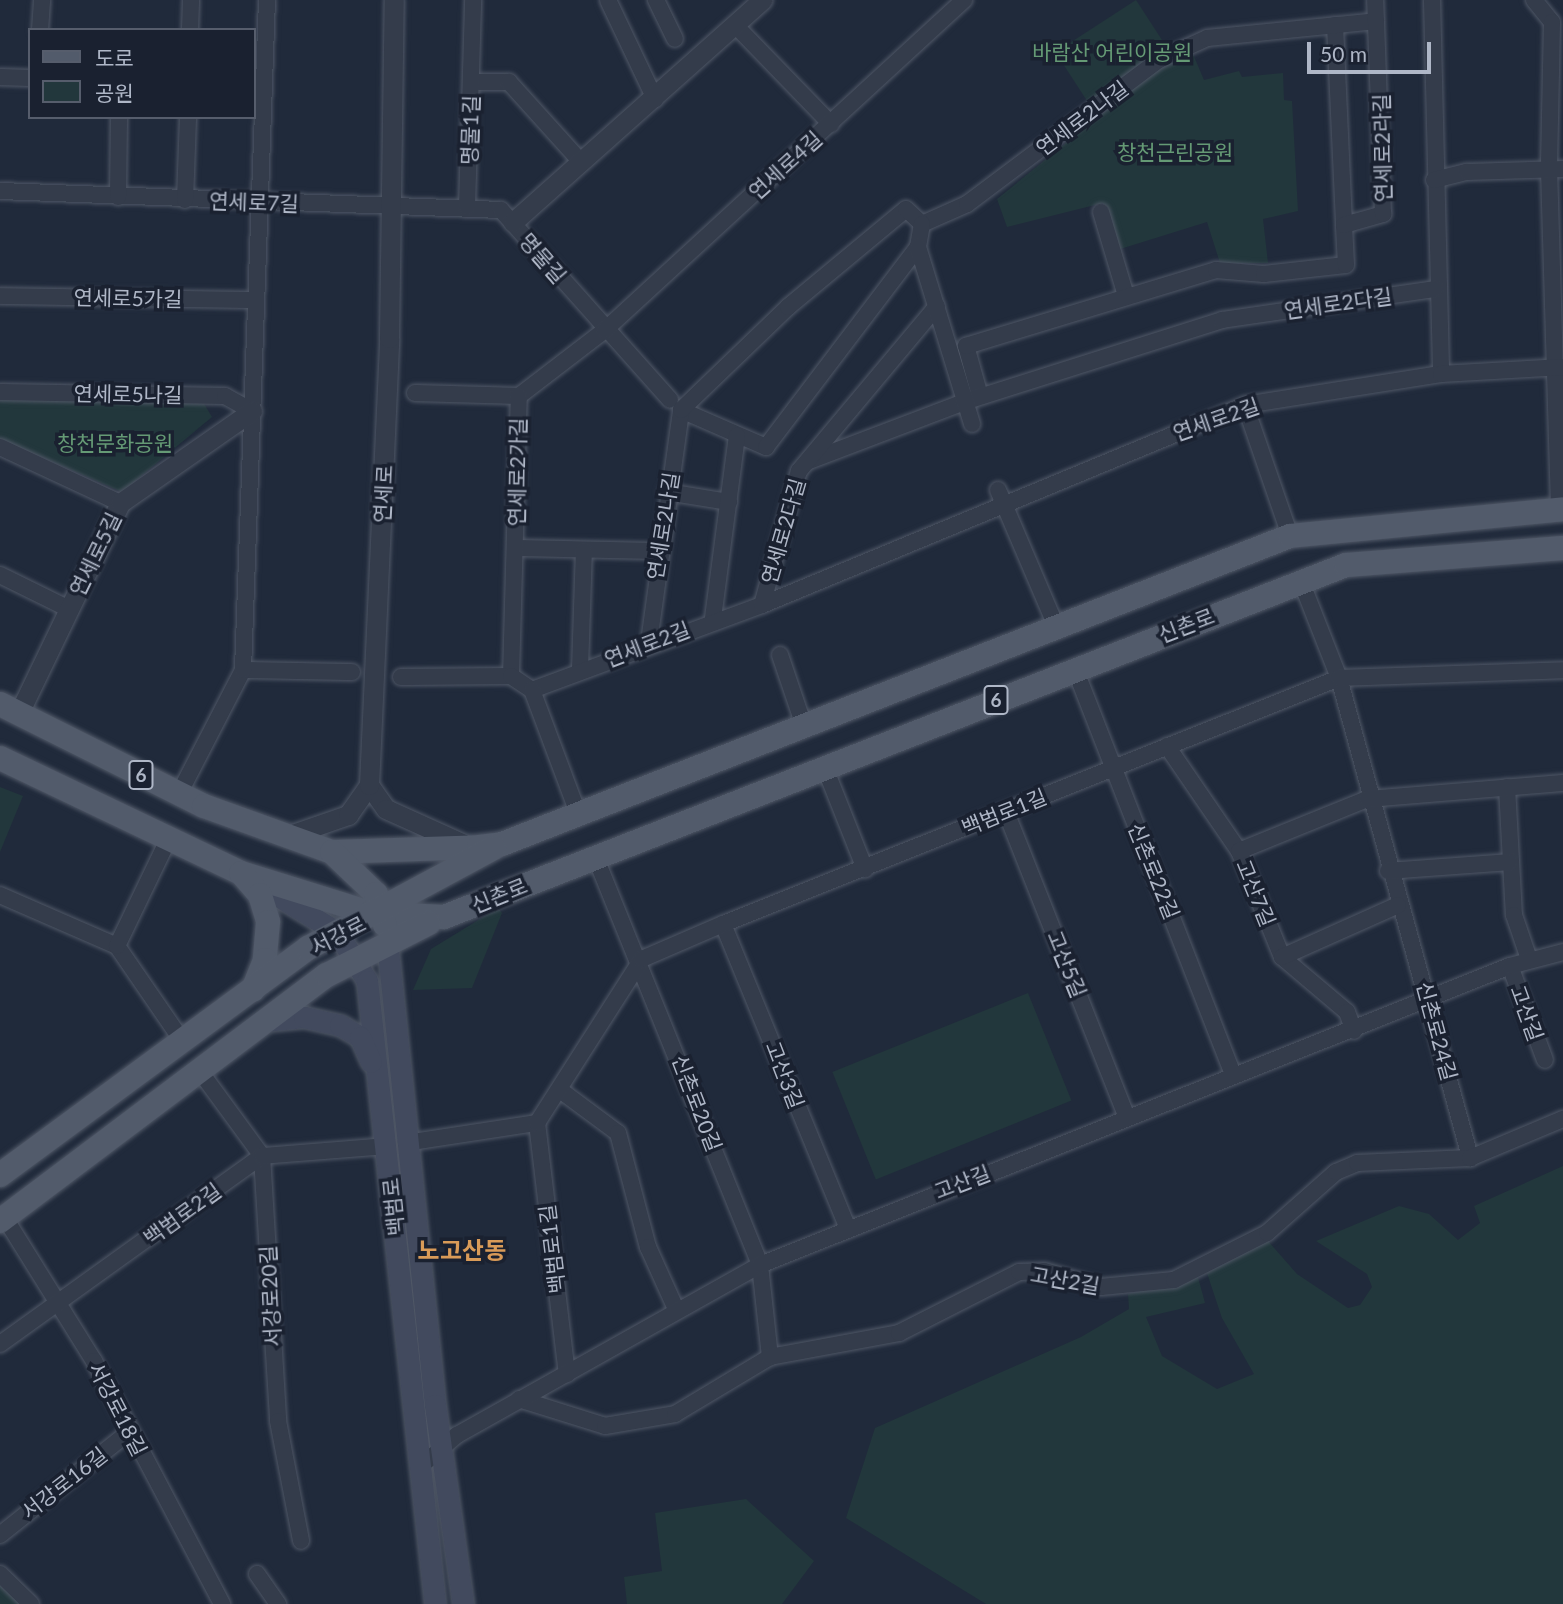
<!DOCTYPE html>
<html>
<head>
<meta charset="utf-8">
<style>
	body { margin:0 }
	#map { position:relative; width:1563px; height:1604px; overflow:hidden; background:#202a3b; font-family:Lato,"Noto Sans KR",sans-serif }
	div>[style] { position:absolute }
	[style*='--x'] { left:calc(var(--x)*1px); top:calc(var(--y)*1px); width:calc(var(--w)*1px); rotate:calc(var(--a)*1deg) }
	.green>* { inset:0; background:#22373c; transform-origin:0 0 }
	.roads { filter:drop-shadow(0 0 2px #4f5766) drop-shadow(0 0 2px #4f5766) }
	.minor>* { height:16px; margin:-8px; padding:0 8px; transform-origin:8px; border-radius:8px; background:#343c4b }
	.tertiary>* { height:19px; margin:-9.5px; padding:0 9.5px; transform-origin:9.5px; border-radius:9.5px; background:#343c4b }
	.secondary>* { height:21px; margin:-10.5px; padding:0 10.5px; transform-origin:10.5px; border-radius:10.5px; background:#424a5e }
	.primary>* { height:24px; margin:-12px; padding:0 12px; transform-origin:12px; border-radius:12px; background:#525b6b }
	span { translate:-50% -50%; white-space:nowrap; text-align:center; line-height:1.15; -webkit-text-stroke:7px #1a2130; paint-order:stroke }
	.shield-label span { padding:2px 5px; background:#1a2130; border:2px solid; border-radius:5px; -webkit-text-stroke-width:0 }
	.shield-label { font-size:19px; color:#afb7c7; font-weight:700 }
	.park-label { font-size:21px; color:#659a75 }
	.street-label { font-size:21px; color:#afb7c7 }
	.quarter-label { font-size:24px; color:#d99b58; font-weight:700 }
	.legend { position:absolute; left:28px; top:28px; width:228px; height:91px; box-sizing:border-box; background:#1a2130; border:2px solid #565d6c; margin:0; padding:9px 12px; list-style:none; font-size:21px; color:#afb7c7 }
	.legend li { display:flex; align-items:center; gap:14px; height:35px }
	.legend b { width:35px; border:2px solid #565d6c }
	.scale { position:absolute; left:1307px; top:42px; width:124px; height:32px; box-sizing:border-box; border:4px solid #afb7c7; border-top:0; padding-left:9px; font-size:21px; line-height:24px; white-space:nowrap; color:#afb7c7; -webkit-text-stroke:5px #1a2130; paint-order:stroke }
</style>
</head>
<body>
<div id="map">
	<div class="green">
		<div style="left:1136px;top:0;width:59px;height:96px;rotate:57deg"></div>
		<div style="clip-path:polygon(1193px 54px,1204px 80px,1239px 71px,1242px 77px,1283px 73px,1284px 100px,1292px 101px,1298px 211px,1263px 219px,1268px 263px,1220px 263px,1207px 222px,1117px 250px,1103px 203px,1007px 227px,997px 199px,1161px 66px)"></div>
		<div style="clip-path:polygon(0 399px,203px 402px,212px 417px,122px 492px,0 439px)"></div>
		<div style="clip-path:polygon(0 787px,23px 796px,0 852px)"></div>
		<div style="clip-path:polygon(498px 908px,502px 913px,472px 988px,413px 990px,431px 949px)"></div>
		<div style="left:1028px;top:993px;width:116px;height:211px;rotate:68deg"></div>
		<div style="clip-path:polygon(1563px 1166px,1563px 1604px,986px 1604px,846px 1518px,875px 1428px,1081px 1337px,1129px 1309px,1128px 1294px,1198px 1277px,1205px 1303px,1146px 1317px,1162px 1356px,1217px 1389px,1254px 1374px,1222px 1318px,1207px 1273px,1268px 1241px,1297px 1274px,1348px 1308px,1360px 1305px,1372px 1287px,1367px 1274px,1316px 1241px,1399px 1206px,1429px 1214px,1458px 1240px,1480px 1223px,1474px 1206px)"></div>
		<div style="clip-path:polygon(746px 1499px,814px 1561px,782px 1604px,627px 1604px,624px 1577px,662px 1571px,655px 1513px)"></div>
		<div style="clip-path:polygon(0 1584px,20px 1604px,0 1604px)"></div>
	</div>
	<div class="roads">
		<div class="minor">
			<div style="--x:608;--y:0;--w:110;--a:64.6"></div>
			<div style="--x:656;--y:0;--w:43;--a:64"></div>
			<div style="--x:1432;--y:0;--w:374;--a:88.6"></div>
			<div style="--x:1534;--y:0;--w:28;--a:51"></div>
			<div style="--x:1552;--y:22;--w:147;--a:91.2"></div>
			<div style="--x:1549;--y:169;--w:340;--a:88.3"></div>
			<div style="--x:735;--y:25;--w:138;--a:45.9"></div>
			<div style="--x:1335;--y:25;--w:200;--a:87.4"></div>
			<div style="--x:40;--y:30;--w:30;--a:-86"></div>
			<div style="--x:190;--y:30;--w:30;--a:-88"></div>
			<div style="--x:0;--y:77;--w:30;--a:2"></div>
			<div style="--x:471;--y:82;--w:38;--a:0"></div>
			<div style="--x:509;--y:82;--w:109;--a:48"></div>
			<div style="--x:1434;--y:180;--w:34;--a:-14"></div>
			<div style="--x:1467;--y:172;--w:96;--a:-1.8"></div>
			<div style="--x:0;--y:191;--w:501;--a:2.17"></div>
			<div style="--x:501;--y:210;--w:254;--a:48.3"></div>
			<div style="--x:118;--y:197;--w:80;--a:-89.3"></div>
			<div style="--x:185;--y:200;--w:83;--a:-87.9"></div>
			<div style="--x:467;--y:207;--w:207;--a:-88.3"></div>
			<div style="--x:1101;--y:212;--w:88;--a:73.4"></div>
			<div style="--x:922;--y:224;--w:49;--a:-24"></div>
			<div style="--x:967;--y:204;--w:240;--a:-36.9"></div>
			<div style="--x:1159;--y:60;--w:53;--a:-24.6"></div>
			<div style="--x:1207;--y:38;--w:170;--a:-5.7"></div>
			<div style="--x:0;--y:296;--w:255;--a:0.9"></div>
			<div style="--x:0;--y:392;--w:225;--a:1"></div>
			<div style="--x:225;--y:396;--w:31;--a:29"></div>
			<div style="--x:415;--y:393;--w:104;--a:1.7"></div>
			<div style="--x:519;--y:396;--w:108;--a:-37.5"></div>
			<div style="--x:605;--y:330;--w:488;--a:-42.6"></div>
			<div style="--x:980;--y:396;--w:52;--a:-105.6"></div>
			<div style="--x:966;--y:346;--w:261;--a:-16.9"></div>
			<div style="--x:1216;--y:270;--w:48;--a:4.8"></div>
			<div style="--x:1264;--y:274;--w:82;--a:-6.3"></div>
			<div style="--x:1346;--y:265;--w:40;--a:-92.9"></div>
			<div style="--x:1344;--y:225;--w:41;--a:-15.8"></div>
			<div style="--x:1383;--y:214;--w:214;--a:-92.1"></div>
			<div style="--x:1245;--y:405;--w:139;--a:71"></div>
			<div style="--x:681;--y:410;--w:93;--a:23.5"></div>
			<div style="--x:766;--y:447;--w:251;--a:-52.8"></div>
			<div style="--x:0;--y:447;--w:132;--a:25"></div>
			<div style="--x:809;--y:461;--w:166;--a:-20.8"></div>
			<div style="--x:964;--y:402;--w:271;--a:-17.6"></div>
			<div style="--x:1222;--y:320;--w:215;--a:-8.3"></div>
			<div style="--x:998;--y:490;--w:150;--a:66.9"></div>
			<div style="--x:667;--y:492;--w:63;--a:9.2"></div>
			<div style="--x:516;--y:548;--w:142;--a:1.2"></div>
			<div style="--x:0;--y:575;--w:77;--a:26.2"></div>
			<div style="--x:1301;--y:581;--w:104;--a:68.6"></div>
			<div style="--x:1339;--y:678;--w:498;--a:74.7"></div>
			<div style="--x:762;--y:605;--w:139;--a:-74.6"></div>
			<div style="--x:799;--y:471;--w:215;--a:-50.1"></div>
			<div style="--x:713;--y:618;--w:184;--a:-82.5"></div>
			<div style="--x:649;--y:642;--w:234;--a:-82.1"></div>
			<div style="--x:681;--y:410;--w:149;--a:-43.9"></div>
			<div style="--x:788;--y:307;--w:153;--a:-39.7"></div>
			<div style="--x:906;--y:209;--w:22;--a:43"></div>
			<div style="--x:922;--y:224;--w:23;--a:100"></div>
			<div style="--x:918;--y:247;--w:185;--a:73"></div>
			<div style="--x:780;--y:655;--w:72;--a:71.3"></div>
			<div style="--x:580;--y:669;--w:119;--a:-88.1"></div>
			<div style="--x:1075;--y:669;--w:435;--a:68.7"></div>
			<div style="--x:243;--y:670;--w:109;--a:1.1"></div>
			<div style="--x:511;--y:676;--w:280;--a:-88.4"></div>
			<div style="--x:401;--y:677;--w:110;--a:-0.5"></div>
			<div style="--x:511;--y:676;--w:25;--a:34"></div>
			<div style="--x:532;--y:690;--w:245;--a:-20.3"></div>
			<div style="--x:762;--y:605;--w:523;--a:-22.49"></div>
			<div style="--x:1245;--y:405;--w:198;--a:-9"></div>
			<div style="--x:1441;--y:374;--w:122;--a:-3.3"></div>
			<div style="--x:532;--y:690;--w:131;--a:69.5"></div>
			<div style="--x:1167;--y:746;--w:127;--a:55.6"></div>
			<div style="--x:1239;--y:851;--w:114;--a:67.9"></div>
			<div style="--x:1282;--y:957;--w:85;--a:40.2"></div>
			<div style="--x:1347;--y:1012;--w:20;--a:70"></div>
			<div style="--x:825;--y:768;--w:109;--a:68.4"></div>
			<div style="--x:1507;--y:787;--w:128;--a:86.9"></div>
			<div style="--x:1514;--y:915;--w:46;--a:71.2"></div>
			<div style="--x:179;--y:794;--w:140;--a:-62.7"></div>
			<div style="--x:243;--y:670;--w:670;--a:-87.95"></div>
			<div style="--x:1006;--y:812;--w:328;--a:68.4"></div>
			<div style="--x:1239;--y:851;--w:138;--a:-22.1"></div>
			<div style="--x:1367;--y:799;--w:197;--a:-4.7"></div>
			<div style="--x:595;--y:856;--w:441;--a:68"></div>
			<div style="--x:760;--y:1265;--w:93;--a:83.8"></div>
			<div style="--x:1388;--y:871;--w:122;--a:-4.2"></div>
			<div style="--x:0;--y:895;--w:128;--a:23.6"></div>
			<div style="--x:117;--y:946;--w:113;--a:55.5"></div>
			<div style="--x:723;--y:924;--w:327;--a:67.7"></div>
			<div style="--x:117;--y:946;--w:122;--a:-64.3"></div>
			<div style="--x:1282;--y:957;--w:127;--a:-24.1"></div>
			<div style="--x:1510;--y:966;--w:100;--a:69.6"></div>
			<div style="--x:199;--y:1070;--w:107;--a:53.8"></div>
			<div style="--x:262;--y:1156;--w:265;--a:86.5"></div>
			<div style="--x:278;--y:1421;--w:122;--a:79.1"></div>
			<div style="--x:560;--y:1090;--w:72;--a:36.6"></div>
			<div style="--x:618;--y:1133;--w:118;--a:75.3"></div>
			<div style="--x:648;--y:1247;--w:68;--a:65.7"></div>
			<div style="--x:537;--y:1123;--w:253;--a:83.2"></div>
			<div style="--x:406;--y:1143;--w:133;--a:-8.7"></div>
			<div style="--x:537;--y:1123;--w:195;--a:-57.4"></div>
			<div style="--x:642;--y:959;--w:88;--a:-23.4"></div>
			<div style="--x:723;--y:924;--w:663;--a:-21.77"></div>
			<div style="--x:1339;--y:678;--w:224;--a:-2"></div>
			<div style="--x:5;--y:1218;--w:168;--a:58.1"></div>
			<div style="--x:94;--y:1361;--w:275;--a:62.2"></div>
			<div style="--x:0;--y:1344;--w:322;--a:-35.7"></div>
			<div style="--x:262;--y:1156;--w:124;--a:-4.6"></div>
			<div style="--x:519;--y:1399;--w:90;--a:17.4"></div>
			<div style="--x:605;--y:1426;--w:71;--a:-9.7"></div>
			<div style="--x:675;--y:1414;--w:111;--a:-31"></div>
			<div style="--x:770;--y:1357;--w:131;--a:-10.5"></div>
			<div style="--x:899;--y:1333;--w:135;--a:-26.9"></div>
			<div style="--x:1019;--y:1272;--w:25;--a:-2"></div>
			<div style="--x:1044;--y:1271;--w:59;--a:15.7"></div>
			<div style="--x:1101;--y:1287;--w:73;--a:-5.5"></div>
			<div style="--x:1174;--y:1280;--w:104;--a:-26.8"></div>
			<div style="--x:1267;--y:1233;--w:92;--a:-41.5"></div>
			<div style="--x:1336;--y:1172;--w:23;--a:-23"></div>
			<div style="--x:1357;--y:1163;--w:113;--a:-2.5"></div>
			<div style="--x:1470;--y:1158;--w:101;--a:-22.8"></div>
			<div style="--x:422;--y:1465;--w:46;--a:-40.6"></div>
			<div style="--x:457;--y:1435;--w:347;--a:-29.3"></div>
			<div style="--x:760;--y:1265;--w:807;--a:-21.74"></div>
			<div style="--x:1510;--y:966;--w:55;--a:-14.8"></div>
			<div style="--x:0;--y:1535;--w:165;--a:-38.6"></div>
			<div style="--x:0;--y:1574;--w:43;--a:44.1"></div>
			<div style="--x:257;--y:1574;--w:37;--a:55"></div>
		</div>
		<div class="tertiary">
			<div style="--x:513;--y:222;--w:334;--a:-41.7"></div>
			<div style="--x:19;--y:713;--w:233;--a:-64.3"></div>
			<div style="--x:120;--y:503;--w:161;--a:-34.9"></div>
			<div style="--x:369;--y:785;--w:29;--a:55"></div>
			<div style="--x:386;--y:809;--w:85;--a:24.2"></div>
			<div style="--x:287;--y:836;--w:65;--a:-19"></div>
			<div style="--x:348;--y:815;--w:37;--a:-55"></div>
			<div style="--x:369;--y:785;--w:447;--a:-87.4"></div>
			<div style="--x:389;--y:338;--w:338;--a:-89.2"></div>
		</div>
		<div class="secondary">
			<div style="--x:260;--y:885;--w:90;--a:31.4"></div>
			<div style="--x:337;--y:932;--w:57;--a:58.5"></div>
			<div style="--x:367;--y:981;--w:627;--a:83.77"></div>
			<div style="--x:387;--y:941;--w:466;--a:84.1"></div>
			<div style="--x:435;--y:1405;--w:201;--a:82"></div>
			<div style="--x:264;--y:1021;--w:40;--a:-5.7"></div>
			<div style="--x:304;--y:1017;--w:37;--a:13"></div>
			<div style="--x:340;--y:1025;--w:23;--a:31"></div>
			<div style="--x:360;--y:1037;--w:27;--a:66"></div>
		</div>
		<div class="primary">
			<div style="--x:0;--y:704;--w:228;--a:26.6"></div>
			<div style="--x:204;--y:806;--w:136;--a:19.8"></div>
			<div style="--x:332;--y:852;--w:147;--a:-1.9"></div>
			<div style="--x:479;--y:847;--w:23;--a:-7"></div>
			<div style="--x:502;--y:844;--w:846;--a:-21.35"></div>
			<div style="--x:1290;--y:536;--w:274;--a:-5.6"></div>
			<div style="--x:0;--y:758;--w:267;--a:25.5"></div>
			<div style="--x:241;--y:873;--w:135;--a:17.2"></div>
			<div style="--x:370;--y:913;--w:74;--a:3.1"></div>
			<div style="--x:444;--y:917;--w:968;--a:-21.32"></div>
			<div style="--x:1346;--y:565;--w:218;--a:-4.5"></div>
			<div style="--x:332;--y:852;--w:61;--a:43.7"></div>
			<div style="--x:376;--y:894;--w:32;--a:74"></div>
			<div style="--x:241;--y:873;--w:29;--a:49"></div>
			<div style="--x:260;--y:895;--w:28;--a:73"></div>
			<div style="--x:268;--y:922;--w:38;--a:95"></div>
			<div style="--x:265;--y:960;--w:32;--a:112"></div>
			<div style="--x:0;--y:1175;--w:383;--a:-36.4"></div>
			<div style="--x:308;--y:948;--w:211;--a:-28.3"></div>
			<div style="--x:0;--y:1221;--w:409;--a:-37"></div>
			<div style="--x:327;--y:975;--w:114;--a:-27"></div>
		</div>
	</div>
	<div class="shield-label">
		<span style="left:996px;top:700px">6</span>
		<span style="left:141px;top:775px">6</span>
	</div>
	<div class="park-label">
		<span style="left:1112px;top:52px">바람산 어린이공원</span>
		<span style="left:1175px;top:152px">창천근린공원</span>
		<span style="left:115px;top:443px">창천문화공원</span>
	</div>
	<div class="street-label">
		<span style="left:1082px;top:118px;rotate:-37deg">연세로2나길</span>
		<span style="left:470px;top:130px;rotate:-88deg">명물1길</span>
		<span style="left:1382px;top:148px;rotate:-91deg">연세로2라길</span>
		<span style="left:785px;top:165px;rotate:-42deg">연세로4길</span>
		<span style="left:254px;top:202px;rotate:2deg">연세로7길</span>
		<span style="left:543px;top:258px;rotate:49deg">명물길</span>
		<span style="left:128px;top:298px;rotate:1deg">연세로5가길</span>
		<span style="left:1338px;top:303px;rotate:-8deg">연세로2다길</span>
		<span style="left:128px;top:394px;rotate:1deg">연세로5나길</span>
		<span style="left:1216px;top:419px;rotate:-19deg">연세로2길</span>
		<span style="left:517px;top:472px;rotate:-89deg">연세로2가길</span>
		<span style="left:383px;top:494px;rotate:-87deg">연세로</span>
		<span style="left:663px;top:526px;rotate:-81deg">연세로2나길</span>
		<span style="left:783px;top:531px;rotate:-74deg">연세로2다길</span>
		<span style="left:95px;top:554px;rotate:-64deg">연세로5길</span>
		<span style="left:1186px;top:625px;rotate:-21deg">신촌로</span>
		<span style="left:647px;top:644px;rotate:-21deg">연세로2길</span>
		<span style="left:1004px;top:812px;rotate:-22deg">백범로1길</span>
		<span style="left:1154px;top:871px;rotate:68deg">신촌로22길</span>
		<span style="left:1256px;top:893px;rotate:68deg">고산7길</span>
		<span style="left:499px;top:895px;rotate:-22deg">신촌로</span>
		<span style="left:338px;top:935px;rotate:-27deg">서강로</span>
		<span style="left:1067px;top:964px;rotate:68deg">고산5길</span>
		<span style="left:1527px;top:1013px;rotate:70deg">고산길</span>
		<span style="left:1437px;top:1031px;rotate:75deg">신촌로24길</span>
		<span style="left:785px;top:1075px;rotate:69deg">고산3길</span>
		<span style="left:697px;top:1103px;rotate:69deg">신촌로20길</span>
		<span style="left:962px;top:1182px;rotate:-21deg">고산길</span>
		<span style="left:393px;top:1207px;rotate:-96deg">백범로</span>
		<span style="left:182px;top:1214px;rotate:-36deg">백범로2길</span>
		<span style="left:552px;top:1249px;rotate:-97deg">백범로1길</span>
		<span style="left:1065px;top:1280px;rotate:10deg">고산2길</span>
		<span style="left:270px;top:1296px;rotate:-93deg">서강로20길</span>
		<span style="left:118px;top:1409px;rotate:63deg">서강로18길</span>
		<span style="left:64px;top:1483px;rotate:-38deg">서강로16길</span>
	</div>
	<div class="quarter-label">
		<span style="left:462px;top:1250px">노고산동</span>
	</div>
	<ul class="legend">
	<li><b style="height:9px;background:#525b6b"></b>도로</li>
	<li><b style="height:19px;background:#22373c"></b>공원</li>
	</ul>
	<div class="scale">50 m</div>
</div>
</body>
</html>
